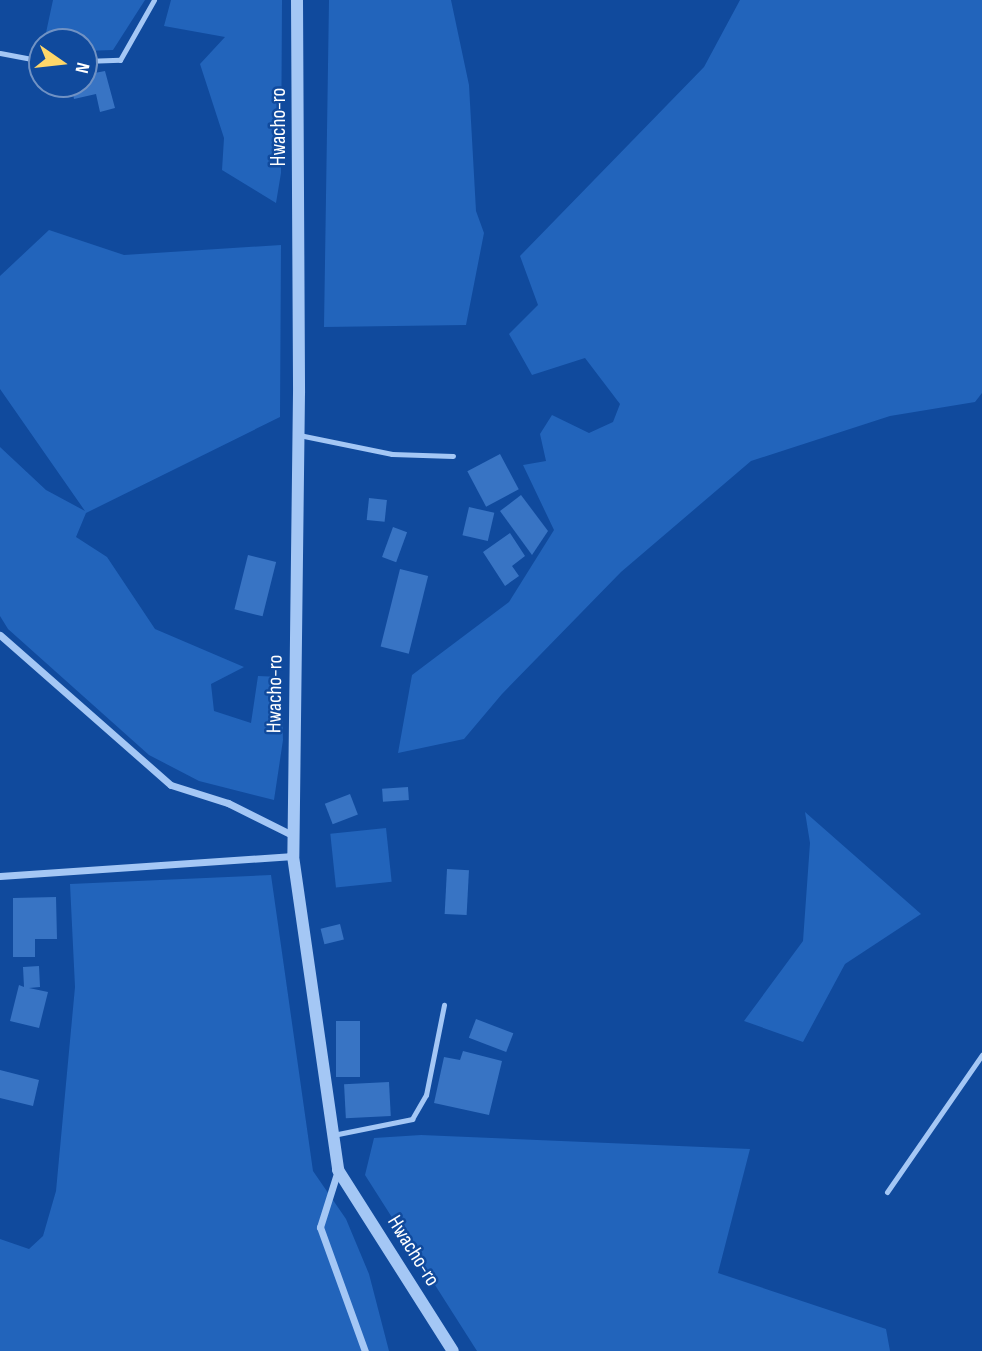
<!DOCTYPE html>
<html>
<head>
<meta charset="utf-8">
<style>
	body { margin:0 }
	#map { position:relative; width:982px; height:1351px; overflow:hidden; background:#104a9d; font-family:"Sofia Sans Condensed",sans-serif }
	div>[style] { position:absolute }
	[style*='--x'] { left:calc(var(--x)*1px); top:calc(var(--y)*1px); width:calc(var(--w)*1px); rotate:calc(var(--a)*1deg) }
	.green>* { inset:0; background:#2264bb; transform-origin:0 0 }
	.building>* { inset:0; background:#3874c4; transform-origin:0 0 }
	.service>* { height:5px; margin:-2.5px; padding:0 2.5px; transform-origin:2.5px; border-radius:2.5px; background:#a4c7f5 }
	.minor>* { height:7px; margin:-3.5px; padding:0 3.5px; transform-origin:3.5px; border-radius:3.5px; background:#a4c7f5 }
	.tertiary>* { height:12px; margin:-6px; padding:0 6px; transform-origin:6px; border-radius:6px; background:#a4c7f5 }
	span { translate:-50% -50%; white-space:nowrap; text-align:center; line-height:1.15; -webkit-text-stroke:5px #104a9d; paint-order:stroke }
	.street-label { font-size:21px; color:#fff }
	.north { position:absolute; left:28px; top:28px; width:70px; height:70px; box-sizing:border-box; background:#104a9d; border:2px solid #7092c4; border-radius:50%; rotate:104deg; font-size:19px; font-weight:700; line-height:28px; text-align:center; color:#fff }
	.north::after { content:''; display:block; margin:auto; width:24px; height:32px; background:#ffd769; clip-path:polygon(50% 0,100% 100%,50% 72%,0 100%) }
</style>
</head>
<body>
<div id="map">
	<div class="green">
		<div style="clip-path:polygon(53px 0,145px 0,113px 50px,84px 51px,84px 42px,44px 42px)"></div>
		<div style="clip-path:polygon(171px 0,282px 0,281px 173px,276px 203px,222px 170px,224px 138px,200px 64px,225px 37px,164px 26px)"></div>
		<div style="clip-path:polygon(329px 0,451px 0,469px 85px,476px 211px,484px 233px,466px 325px,324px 327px)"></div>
		<div style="clip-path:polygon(740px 0,982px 0,982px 393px,975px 402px,890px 416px,751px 461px,621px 572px,502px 694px,464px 739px,398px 753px,412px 675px,509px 602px,554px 530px,523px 465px,546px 461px,540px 434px,552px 415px,589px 433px,613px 422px,620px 404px,585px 358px,532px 375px,509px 334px,538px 305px,520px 256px,704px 67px)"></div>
		<div style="clip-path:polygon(49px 230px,124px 255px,281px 245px,280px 417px,86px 513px,76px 537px,107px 557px,155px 629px,244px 667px,211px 684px,214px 711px,251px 723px,258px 676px,281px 677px,283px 740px,274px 800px,199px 781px,149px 755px,8px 629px,0 616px,0 447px,46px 490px,85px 511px,0 389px,0 276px)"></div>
		<div style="clip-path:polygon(805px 812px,921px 914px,845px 964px,803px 1042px,744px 1021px,803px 941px,810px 843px)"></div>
		<div style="left:386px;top:828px;width:54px;height:56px;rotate:84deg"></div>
		<div style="clip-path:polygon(271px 875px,313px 1171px,346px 1219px,369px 1274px,389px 1351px,0 1351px,0 1239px,29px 1249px,43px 1236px,56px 1191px,75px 987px,70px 884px)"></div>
		<div style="clip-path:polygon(421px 1135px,750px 1149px,718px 1273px,886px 1329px,890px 1351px,477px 1351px,365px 1175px,374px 1138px)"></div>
	</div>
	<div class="building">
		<div style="clip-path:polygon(105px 71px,115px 108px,100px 112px,96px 94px,74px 99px,71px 84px,84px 84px,84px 75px)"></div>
		<div style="left:500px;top:454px;width:40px;height:37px;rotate:62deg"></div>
		<div style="clip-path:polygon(521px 495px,548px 531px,532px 555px,500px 511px)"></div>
		<div style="left:369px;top:498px;width:18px;height:22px;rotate:6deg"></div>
		<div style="left:469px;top:507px;width:26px;height:29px;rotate:13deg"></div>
		<div style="left:393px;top:527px;width:15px;height:32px;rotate:20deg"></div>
		<div style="clip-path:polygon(510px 533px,525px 556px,512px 566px,519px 576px,505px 586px,483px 552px)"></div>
		<div style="left:248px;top:555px;width:29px;height:56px;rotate:14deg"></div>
		<div style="left:400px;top:569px;width:29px;height:80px;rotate:14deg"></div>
		<div style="left:408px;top:787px;width:13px;height:26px;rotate:86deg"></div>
		<div style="left:350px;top:794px;width:22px;height:27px;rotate:69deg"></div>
		<div style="left:447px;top:869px;width:22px;height:45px;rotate:3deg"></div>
		<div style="clip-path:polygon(56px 897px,57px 939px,35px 939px,35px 957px,13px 957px,13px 898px)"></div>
		<div style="left:340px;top:924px;width:16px;height:20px;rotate:76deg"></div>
		<div style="clip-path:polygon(39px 966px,40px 987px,29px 988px,48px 992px,39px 1028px,10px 1021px,19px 985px,24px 987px,23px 967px)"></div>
		<div style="left:476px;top:1019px;width:40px;height:20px;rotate:21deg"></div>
		<div style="left:336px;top:1021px;width:24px;height:56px"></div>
		<div style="clip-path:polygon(463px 1051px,502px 1061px,489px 1115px,434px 1103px,444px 1057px,460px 1060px)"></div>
		<div style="clip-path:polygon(0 1070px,39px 1080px,33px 1106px,0 1098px)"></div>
		<div style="left:389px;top:1082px;width:34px;height:45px;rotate:87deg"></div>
	</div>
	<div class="service">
		<div style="--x:0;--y:53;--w:43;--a:10.8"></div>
		<div style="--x:84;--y:61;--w:36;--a:-2"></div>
		<div style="--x:120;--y:60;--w:69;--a:-60.5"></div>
		<div style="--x:299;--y:435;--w:95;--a:11.5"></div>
		<div style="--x:392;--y:454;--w:61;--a:1.9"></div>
		<div style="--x:333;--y:1135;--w:81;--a:-11.4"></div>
		<div style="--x:412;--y:1119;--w:28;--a:-60"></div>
		<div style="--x:426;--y:1095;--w:92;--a:-78.7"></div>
		<div style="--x:887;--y:1192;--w:167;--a:-55.3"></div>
	</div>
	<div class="minor">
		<div style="--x:0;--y:635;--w:227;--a:41.3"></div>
		<div style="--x:171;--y:785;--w:60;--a:17.5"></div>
		<div style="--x:228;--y:803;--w:72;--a:26.6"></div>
		<div style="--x:0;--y:876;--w:294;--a:-3.9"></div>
		<div style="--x:338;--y:1170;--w:60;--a:107.5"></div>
		<div style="--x:320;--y:1227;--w:132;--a:70.1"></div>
	</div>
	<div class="tertiary">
		<div style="--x:297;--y:0;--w:393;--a:89.7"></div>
		<div style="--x:299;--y:393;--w:463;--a:90.7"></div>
		<div style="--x:293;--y:856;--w:317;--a:81.8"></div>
		<div style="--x:338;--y:1170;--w:214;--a:57.6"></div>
	</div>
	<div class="street-label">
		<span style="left:279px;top:127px;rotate:-90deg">Hwacho-ro</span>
		<span style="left:275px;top:694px;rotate:-89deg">Hwacho-ro</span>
		<span style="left:413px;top:1251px;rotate:58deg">Hwacho-ro</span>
	</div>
	<div class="north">N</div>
</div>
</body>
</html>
